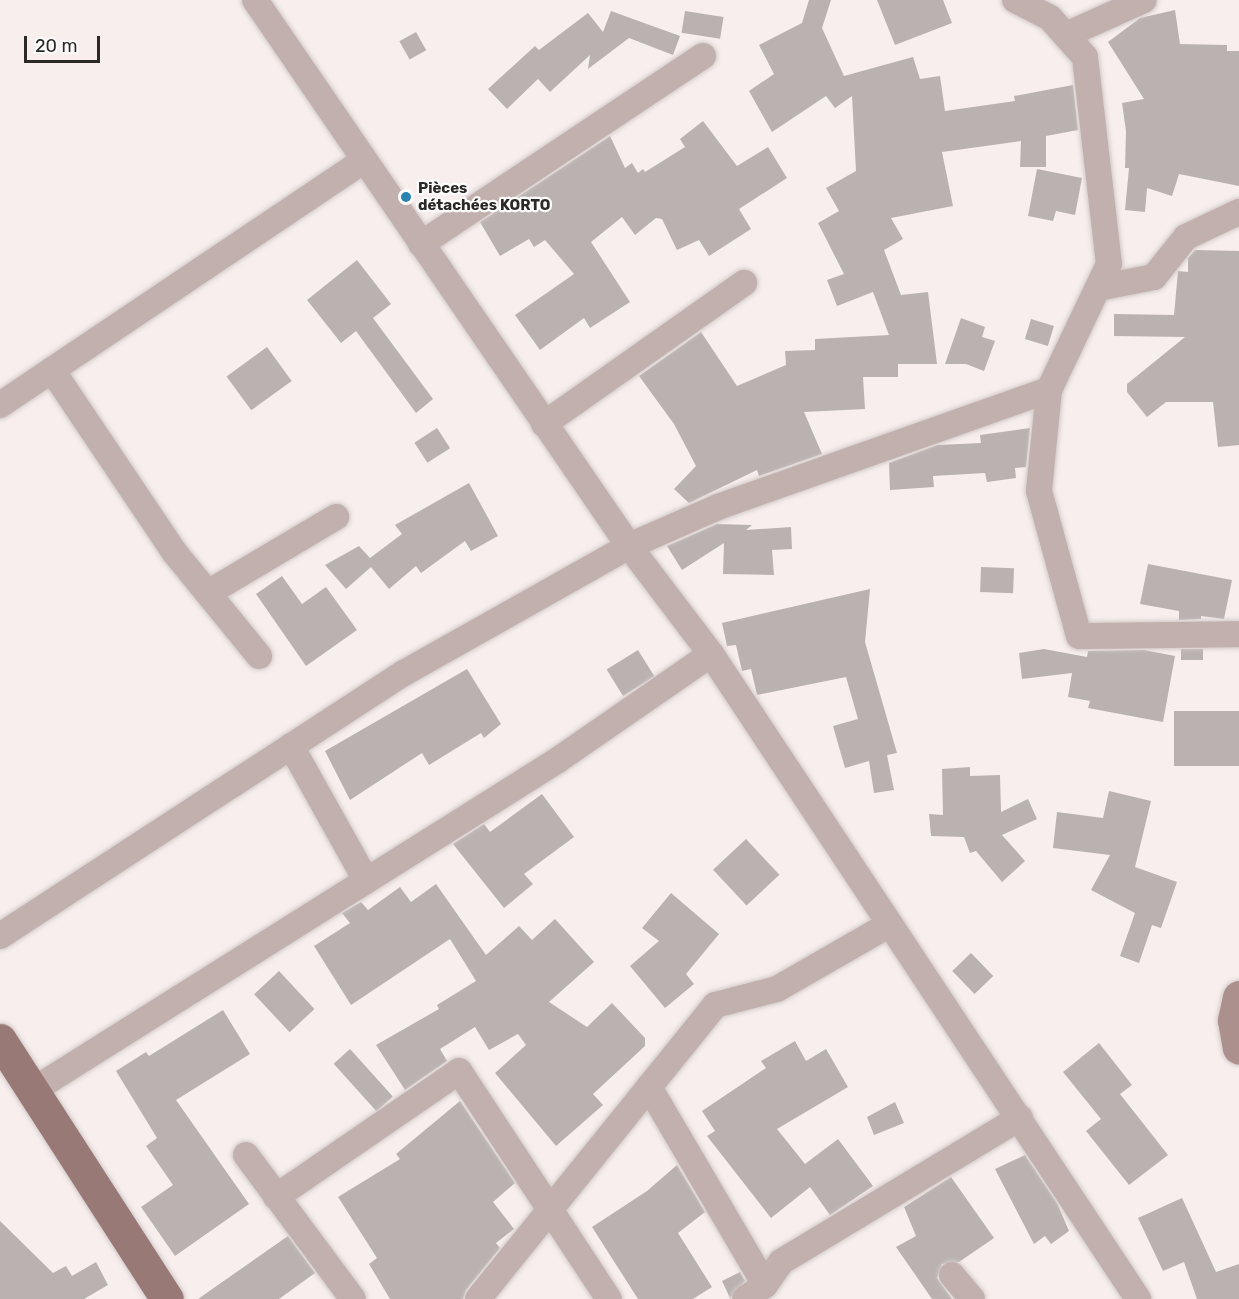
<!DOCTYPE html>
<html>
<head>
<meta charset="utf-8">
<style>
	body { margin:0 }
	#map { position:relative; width:1239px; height:1299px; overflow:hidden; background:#f7eeed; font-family:Rubik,sans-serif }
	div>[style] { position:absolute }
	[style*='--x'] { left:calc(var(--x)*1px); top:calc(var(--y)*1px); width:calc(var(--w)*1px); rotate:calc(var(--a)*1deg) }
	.building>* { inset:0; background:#bab2b1; transform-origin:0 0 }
	.roads { filter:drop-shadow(0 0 2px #d2caca) drop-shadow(0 0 2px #d2caca) }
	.street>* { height:26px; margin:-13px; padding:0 13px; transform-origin:13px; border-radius:13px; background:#c2b0ae }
	.secondary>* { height:33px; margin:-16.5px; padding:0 16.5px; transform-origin:16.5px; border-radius:16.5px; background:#ab908d }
	.primary>* { height:33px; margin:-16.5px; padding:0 16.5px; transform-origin:16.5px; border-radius:16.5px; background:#997976 }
	.dots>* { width:16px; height:16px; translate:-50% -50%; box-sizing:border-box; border:3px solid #fefefe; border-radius:50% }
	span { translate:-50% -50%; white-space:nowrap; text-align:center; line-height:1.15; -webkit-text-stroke:4.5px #fefefe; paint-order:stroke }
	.poi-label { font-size:15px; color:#2b2828; font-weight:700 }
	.left { translate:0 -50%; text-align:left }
	.scale { position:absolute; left:24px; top:36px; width:76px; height:27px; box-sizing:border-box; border:3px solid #2b2828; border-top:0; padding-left:8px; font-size:18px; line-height:21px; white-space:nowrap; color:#2b2828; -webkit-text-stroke:4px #fefefe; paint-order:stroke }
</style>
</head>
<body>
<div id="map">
	<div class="building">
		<div style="clip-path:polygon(809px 0,831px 0,822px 28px,844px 76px,913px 57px,920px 79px,940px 76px,945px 111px,1015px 101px,1014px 96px,1073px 85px,1078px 130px,1046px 136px,1046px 167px,1020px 167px,1021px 141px,942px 152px,953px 206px,891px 218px,903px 239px,884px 250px,901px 295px,928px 292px,937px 364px,898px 364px,898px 377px,863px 377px,865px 409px,804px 412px,822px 454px,759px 476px,757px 470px,689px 503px,674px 489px,696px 466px,674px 424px,639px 376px,701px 332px,737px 386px,786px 365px,785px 351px,815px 350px,815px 339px,889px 335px,873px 292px,837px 306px,827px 280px,844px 274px,818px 223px,839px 211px,826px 188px,856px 171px,852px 96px,835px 108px,826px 96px,772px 132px,749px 91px,774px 74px,759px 45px,802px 23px)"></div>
		<div style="clip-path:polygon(877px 0,943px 0,952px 23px,895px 45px)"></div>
		<div style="clip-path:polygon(1175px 10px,1180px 44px,1227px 45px,1227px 51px,1239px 51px,1239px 186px,1179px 174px,1172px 196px,1147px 188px,1145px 212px,1125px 210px,1129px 168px,1125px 168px,1126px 131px,1122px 103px,1144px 99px,1108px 42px,1140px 18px)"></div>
		<div style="clip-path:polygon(611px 11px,680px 36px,673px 55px,629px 38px,588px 69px,590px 55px,550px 92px,538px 79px,507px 109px,488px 89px,535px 46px,539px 50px,588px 13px,603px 32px)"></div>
		<div style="left:685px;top:11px;width:39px;height:22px;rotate:9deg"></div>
		<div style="left:416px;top:32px;width:21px;height:19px;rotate:61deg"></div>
		<div style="clip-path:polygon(703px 121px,737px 166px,768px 147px,787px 178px,739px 209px,751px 229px,709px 256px,699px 240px,677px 250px,662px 219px,656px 218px,635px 235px,622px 217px,591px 242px,630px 302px,590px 328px,584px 318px,540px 350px,515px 315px,574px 274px,545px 240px,534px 247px,529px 239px,500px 256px,480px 222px,610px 136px,625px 168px,632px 163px,638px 173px,643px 169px,645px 172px,685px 147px,680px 139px)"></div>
		<div style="clip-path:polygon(1037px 169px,1082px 178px,1075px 215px,1056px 211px,1053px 221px,1028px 216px)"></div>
		<div style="clip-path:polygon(1195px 250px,1239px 251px,1239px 445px,1218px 447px,1213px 402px,1166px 402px,1147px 417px,1127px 392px,1127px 384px,1185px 337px,1114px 336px,1114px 314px,1174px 315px,1178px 271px,1188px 272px,1188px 258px)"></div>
		<div style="clip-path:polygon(357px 260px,391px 304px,373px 318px,433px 399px,416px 413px,356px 331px,341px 343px,307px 300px)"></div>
		<div style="clip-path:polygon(961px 318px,985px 327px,982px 337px,995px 341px,984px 371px,966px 364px,945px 364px)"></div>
		<div style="left:1031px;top:319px;width:24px;height:21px;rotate:17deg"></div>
		<div style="left:267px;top:347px;width:42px;height:50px;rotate:54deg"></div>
		<div style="left:437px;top:428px;width:24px;height:27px;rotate:57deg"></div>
		<div style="clip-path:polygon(1030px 428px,1026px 467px,1015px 468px,1016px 478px,987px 482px,985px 473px,933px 476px,934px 487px,890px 490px,889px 463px,937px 445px,981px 443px,980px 435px)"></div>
		<div style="clip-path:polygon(469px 483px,498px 536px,471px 551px,465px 541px,421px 573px,416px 566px,389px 589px,371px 567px,346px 589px,325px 565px,359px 546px,370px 558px,402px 534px,395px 525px)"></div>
		<div style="clip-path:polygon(717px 524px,752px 525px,746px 530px,791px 527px,792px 549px,772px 550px,774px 575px,723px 574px,724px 543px,682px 570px,667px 546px)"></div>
		<div style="clip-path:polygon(1148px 564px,1232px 580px,1224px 619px,1201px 616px,1201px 619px,1179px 620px,1179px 611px,1140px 604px)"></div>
		<div style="left:981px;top:567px;width:33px;height:25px;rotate:2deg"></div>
		<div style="clip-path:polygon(282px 576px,302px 604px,326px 587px,357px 630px,306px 666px,256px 594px)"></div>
		<div style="clip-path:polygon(870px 589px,865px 642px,897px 753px,887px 755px,894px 790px,874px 793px,869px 761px,845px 768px,833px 726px,858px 719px,846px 677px,757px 695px,751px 669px,742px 671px,736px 645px,727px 646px,722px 623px)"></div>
		<div style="clip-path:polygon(1044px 649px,1087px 657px,1088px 651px,1144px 650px,1175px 656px,1163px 722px,1088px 708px,1090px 701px,1068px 697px,1072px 673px,1022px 679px,1019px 653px)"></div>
		<div style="left:1203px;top:649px;width:11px;height:22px;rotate:90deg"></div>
		<div style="left:638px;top:650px;width:31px;height:37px;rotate:58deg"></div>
		<div style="clip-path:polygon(467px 669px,501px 724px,484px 738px,481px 733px,429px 765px,422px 753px,350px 800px,325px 751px)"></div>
		<div style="left:1239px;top:711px;width:55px;height:65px;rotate:90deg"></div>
		<div style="clip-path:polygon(970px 767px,970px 776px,1000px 775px,1001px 812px,1028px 799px,1037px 819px,1002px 835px,1025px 861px,1002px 882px,976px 851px,970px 853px,964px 837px,931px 836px,929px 814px,943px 815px,942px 769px)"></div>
		<div style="clip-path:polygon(1109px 791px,1151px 801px,1135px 867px,1177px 882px,1161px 928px,1152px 925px,1139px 963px,1120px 956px,1135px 913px,1091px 890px,1110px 855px,1053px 848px,1057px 812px,1103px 818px)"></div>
		<div style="clip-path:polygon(542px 794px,574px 837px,524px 874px,533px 884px,504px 908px,453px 844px,484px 824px,490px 832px)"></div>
		<div style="left:746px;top:839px;width:49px;height:45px;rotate:47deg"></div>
		<div style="clip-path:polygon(436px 884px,486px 955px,519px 926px,532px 940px,555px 919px,594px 962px,549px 1002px,587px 1027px,612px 1003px,645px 1038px,645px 1046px,593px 1094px,603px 1105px,556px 1146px,495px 1073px,526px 1045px,518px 1034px,489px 1050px,475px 1027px,440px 1049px,447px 1061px,405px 1090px,376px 1045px,439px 1009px,437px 1005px,476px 981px,450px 939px,351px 1005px,314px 946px,350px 923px,342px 913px,361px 902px,368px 910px,400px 887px,411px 902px)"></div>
		<div style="clip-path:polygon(671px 893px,719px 934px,686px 974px,694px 984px,665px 1008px,630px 966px,659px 941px,642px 928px)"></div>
		<div style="left:971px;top:953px;width:32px;height:26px;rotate:46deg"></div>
		<div style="left:279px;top:971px;width:52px;height:34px;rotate:47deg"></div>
		<div style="clip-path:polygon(223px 1010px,250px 1054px,176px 1100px,249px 1204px,175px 1256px,141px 1207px,173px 1185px,146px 1146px,157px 1138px,116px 1071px,146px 1052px,149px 1056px)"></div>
		<div style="clip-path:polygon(795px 1041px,806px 1061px,826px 1049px,848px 1087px,777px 1129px,805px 1164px,838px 1139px,873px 1186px,830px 1215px,810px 1187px,771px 1218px,707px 1136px,715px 1131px,702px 1111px,766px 1068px,761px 1061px)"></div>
		<div style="clip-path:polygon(1099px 1043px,1132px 1085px,1120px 1094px,1168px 1155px,1129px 1185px,1086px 1131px,1101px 1119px,1063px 1072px)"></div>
		<div style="left:350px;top:1049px;width:64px;height:22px;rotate:48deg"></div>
		<div style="clip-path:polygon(460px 1101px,515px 1183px,493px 1202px,514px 1229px,496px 1243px,500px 1248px,466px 1290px,463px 1299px,390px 1299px,369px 1264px,377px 1258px,338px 1197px,400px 1159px,396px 1154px)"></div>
		<div style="clip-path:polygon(895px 1102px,904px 1123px,874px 1135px,867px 1117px)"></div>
		<div style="clip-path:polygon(1025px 1155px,1057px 1203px,1069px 1231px,1051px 1244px,1045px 1236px,1034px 1244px,995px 1169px)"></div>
		<div style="clip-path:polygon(677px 1165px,705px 1212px,678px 1233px,712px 1287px,693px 1299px,638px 1299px,592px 1227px,647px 1191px)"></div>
		<div style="clip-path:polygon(951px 1177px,994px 1238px,959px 1262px,942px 1264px,937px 1278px,952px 1299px,932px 1299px,896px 1247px,916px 1236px,904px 1207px)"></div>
		<div style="clip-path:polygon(1182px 1198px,1216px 1272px,1239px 1264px,1239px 1299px,1197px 1299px,1184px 1262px,1163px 1271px,1138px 1218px)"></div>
		<div style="clip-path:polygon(0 1221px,53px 1273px,66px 1266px,72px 1276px,96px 1262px,108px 1285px,84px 1299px,0 1299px)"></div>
		<div style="clip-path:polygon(288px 1236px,315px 1273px,279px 1299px,198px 1299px)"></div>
		<div style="clip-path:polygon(740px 1272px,745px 1281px,730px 1298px,722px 1281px)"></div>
	</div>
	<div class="roads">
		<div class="street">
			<div style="--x:255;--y:0;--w:662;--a:55.59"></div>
			<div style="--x:629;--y:546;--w:136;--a:52.8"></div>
			<div style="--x:711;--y:654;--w:774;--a:56.49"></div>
			<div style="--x:1015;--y:0;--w:39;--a:27"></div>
			<div style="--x:1050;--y:18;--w:52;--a:48.1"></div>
			<div style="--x:1085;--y:57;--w:208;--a:83.4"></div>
			<div style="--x:1109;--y:264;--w:140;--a:115.5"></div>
			<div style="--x:1049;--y:390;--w:101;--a:95.7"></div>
			<div style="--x:1039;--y:491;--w:150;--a:74.6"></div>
			<div style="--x:1079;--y:636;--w:160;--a:-0.7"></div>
			<div style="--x:1066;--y:35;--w:85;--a:-24.2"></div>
			<div style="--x:421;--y:244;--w:339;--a:-33.7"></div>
			<div style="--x:1098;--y:288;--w:57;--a:-11.1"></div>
			<div style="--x:1154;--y:277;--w:51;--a:-51.3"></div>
			<div style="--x:1186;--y:237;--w:59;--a:-25.3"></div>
			<div style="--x:52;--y:370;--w:220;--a:56.1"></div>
			<div style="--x:175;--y:553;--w:133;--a:50.8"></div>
			<div style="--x:0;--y:405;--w:437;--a:-33.9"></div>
			<div style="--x:544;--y:424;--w:245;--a:-35.2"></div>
			<div style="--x:208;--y:593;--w:149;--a:-30.7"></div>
			<div style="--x:291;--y:746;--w:154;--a:60.8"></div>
			<div style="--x:0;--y:936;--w:482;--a:-33.1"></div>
			<div style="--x:404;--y:673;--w:258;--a:-29.4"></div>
			<div style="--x:629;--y:546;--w:97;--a:-23.7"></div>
			<div style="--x:718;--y:507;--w:351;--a:-19.5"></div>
			<div style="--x:649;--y:1087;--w:229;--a:59.6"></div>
			<div style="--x:32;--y:1091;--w:621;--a:-32.18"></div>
			<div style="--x:558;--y:760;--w:186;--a:-34.7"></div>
			<div style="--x:246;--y:1155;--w:179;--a:53.4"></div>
			<div style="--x:276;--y:1197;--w:222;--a:-34.5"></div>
			<div style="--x:459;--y:1071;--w:273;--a:56.7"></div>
			<div style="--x:952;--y:1275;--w:31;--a:50"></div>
			<div style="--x:478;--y:1299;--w:378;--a:-51.1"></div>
			<div style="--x:715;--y:1005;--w:64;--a:-14.5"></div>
			<div style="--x:777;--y:989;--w:130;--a:-29.9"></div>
			<div style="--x:745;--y:1299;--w:24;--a:-35"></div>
			<div style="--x:765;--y:1285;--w:28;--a:-55"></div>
			<div style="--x:781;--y:1262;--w:279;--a:-31.1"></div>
		</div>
		<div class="secondary">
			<div style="--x:1239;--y:997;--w:24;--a:102"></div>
			<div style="--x:1234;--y:1020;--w:28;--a:80"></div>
		</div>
		<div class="primary">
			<div style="--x:0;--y:1040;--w:308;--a:57.2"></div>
		</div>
	</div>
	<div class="dots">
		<div style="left:406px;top:197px;background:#2984b2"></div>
	</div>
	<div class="poi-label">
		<span class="left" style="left:418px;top:197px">Pièces<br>détachées KORTO</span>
	</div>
	<div class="scale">20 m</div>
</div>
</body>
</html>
